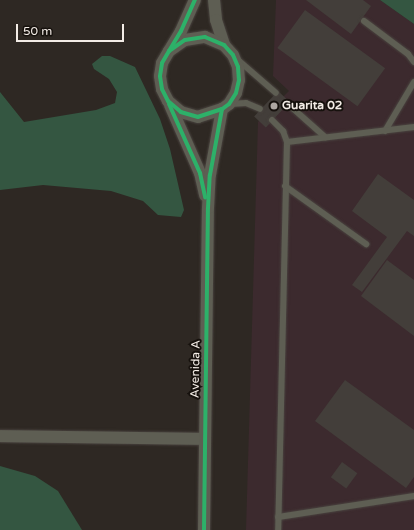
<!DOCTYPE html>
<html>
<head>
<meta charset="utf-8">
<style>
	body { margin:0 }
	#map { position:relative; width:414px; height:530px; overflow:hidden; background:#2e2823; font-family:"Varela Round",sans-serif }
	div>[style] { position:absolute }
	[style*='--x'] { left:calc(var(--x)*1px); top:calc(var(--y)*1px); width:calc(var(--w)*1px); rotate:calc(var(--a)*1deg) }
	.commercial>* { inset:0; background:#3c2a2e }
	.forest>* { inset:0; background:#345641 }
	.building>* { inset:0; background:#433e3a; transform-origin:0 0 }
	.roads { filter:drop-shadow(0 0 1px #49433f) drop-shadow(0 0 1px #49433f) }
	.lane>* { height:6px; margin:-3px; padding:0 3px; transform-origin:3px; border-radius:3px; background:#5e5e53 }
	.street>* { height:12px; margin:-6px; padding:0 6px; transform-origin:6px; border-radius:6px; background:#5e5e53 }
	.cycleway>* { height:4px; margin:-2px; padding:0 2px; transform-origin:2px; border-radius:2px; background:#2db169 }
	.dots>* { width:11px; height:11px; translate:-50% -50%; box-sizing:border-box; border:2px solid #16110d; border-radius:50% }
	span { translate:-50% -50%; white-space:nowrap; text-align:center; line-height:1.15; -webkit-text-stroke:4px #16110d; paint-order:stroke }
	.poi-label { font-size:12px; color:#f3ece6; font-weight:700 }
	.left { translate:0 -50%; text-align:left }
	.street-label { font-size:12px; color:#f3ece6 }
	.scale { position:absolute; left:16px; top:24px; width:108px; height:18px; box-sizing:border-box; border:2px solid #f3ece6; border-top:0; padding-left:5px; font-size:12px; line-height:14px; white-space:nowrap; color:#f3ece6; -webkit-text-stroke:3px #16110d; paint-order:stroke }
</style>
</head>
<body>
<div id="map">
	<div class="commercial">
		<div style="clip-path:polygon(276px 0,380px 0,414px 24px,414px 530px,246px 530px,258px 122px,289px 91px,273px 76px)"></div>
	</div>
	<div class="forest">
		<div style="clip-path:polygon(380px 0,414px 0,414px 24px)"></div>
		<div style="clip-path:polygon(102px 56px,110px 56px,135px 67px,160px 119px,170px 149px,184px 210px,181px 217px,158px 215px,143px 201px,111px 191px,43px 185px,0 190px,0 92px,24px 122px,96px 110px,115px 103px,117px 92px,109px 79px,94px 69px,92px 64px)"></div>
		<div style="clip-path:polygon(0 466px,35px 476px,58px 491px,82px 530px,0 530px)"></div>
	</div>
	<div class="building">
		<div style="clip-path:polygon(306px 0,363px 0,371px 6px,351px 34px)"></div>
		<div style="left:305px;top:10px;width:99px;height:47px;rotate:36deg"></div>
		<div style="left:278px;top:91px;width:16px;height:35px;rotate:43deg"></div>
		<div style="clip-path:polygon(378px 174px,414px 200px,414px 236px,407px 231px,362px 292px,352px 285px,387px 237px,352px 211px)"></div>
		<div style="clip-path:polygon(387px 260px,414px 280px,414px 336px,361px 296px)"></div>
		<div style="clip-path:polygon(345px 380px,414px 430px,414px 477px,406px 488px,315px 421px)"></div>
		<div style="left:342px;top:462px;width:19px;height:19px;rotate:36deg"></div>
	</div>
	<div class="roads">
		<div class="lane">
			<div style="--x:364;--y:21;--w:55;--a:36.9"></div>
			<div style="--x:408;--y:54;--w:10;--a:53"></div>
			<div style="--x:238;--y:60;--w:50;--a:41"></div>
			<div style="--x:230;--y:104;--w:16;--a:-4"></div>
			<div style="--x:246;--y:103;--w:15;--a:23"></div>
			<div style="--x:288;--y:104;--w:50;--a:41.7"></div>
			<div style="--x:272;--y:120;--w:16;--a:45"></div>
			<div style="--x:283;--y:131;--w:12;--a:70"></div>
			<div style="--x:287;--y:142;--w:388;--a:91.3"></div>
			<div style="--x:385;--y:131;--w:57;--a:-59.4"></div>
			<div style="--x:287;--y:142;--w:128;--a:-6.7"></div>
			<div style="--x:285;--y:186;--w:100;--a:35.6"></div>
			<div style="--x:278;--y:517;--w:138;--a:-8.8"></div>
		</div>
		<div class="street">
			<div style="--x:214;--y:0;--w:20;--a:84"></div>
			<div style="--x:216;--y:20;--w:26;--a:72"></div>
			<div style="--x:169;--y:51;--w:19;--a:-35"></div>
			<div style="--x:185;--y:40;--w:20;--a:-9"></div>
			<div style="--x:205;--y:37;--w:21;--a:23"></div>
			<div style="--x:224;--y:45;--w:13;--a:48"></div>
			<div style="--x:233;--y:55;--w:13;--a:67"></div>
			<div style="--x:238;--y:67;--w:13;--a:86"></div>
			<div style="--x:239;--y:80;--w:13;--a:103"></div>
			<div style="--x:236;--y:93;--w:13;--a:122"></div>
			<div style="--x:229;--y:104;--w:9;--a:144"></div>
			<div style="--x:222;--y:109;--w:25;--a:162"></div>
			<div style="--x:198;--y:117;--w:18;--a:-164"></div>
			<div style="--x:181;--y:112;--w:17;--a:-140"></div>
			<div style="--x:168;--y:101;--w:13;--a:-117"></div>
			<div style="--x:162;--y:89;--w:13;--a:-99"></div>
			<div style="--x:160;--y:76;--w:13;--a:-81"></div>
			<div style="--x:162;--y:63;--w:14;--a:-60"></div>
			<div style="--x:169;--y:51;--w:23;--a:-59"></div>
			<div style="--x:181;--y:31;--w:34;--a:-66"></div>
			<div style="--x:170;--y:105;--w:74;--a:66.2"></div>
			<div style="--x:200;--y:173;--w:23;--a:77"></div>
			<div style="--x:0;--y:436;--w:205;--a:0.8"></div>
			<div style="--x:204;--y:530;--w:322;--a:-89.3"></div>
			<div style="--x:208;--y:208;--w:33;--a:-87"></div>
			<div style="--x:210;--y:175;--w:67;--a:-79.7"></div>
		</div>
	</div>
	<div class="cycleway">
		<div style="--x:169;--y:51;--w:19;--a:-35"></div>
		<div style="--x:185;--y:40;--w:20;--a:-9"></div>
		<div style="--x:205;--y:37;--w:21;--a:23"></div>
		<div style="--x:224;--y:45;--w:13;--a:48"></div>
		<div style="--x:233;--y:55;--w:13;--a:67"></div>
		<div style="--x:238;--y:67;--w:13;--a:86"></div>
		<div style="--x:239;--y:80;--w:13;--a:103"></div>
		<div style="--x:236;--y:93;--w:13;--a:122"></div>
		<div style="--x:229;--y:104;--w:9;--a:144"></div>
		<div style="--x:222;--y:109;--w:25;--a:162"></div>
		<div style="--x:198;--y:117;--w:18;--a:-164"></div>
		<div style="--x:181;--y:112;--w:17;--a:-140"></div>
		<div style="--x:168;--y:101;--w:13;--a:-117"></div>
		<div style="--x:162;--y:89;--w:13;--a:-99"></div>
		<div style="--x:160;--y:76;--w:13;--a:-81"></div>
		<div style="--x:162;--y:63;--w:14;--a:-60"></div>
		<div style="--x:169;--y:51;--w:23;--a:-59"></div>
		<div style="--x:181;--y:31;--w:34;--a:-66"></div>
		<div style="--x:169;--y:104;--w:76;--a:65.8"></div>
		<div style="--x:200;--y:173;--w:25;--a:78"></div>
		<div style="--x:204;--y:530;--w:322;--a:-89.3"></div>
		<div style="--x:208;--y:208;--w:33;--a:-87"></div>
		<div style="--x:210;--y:175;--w:67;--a:-79.7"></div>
	</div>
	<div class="dots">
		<div style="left:274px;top:106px;background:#aea7a2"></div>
	</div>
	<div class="poi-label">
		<span class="left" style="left:282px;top:106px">Guarita 02</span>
	</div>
	<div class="street-label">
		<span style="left:196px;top:369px;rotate:-89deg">Avenida A</span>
	</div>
	<div class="scale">50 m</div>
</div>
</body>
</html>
